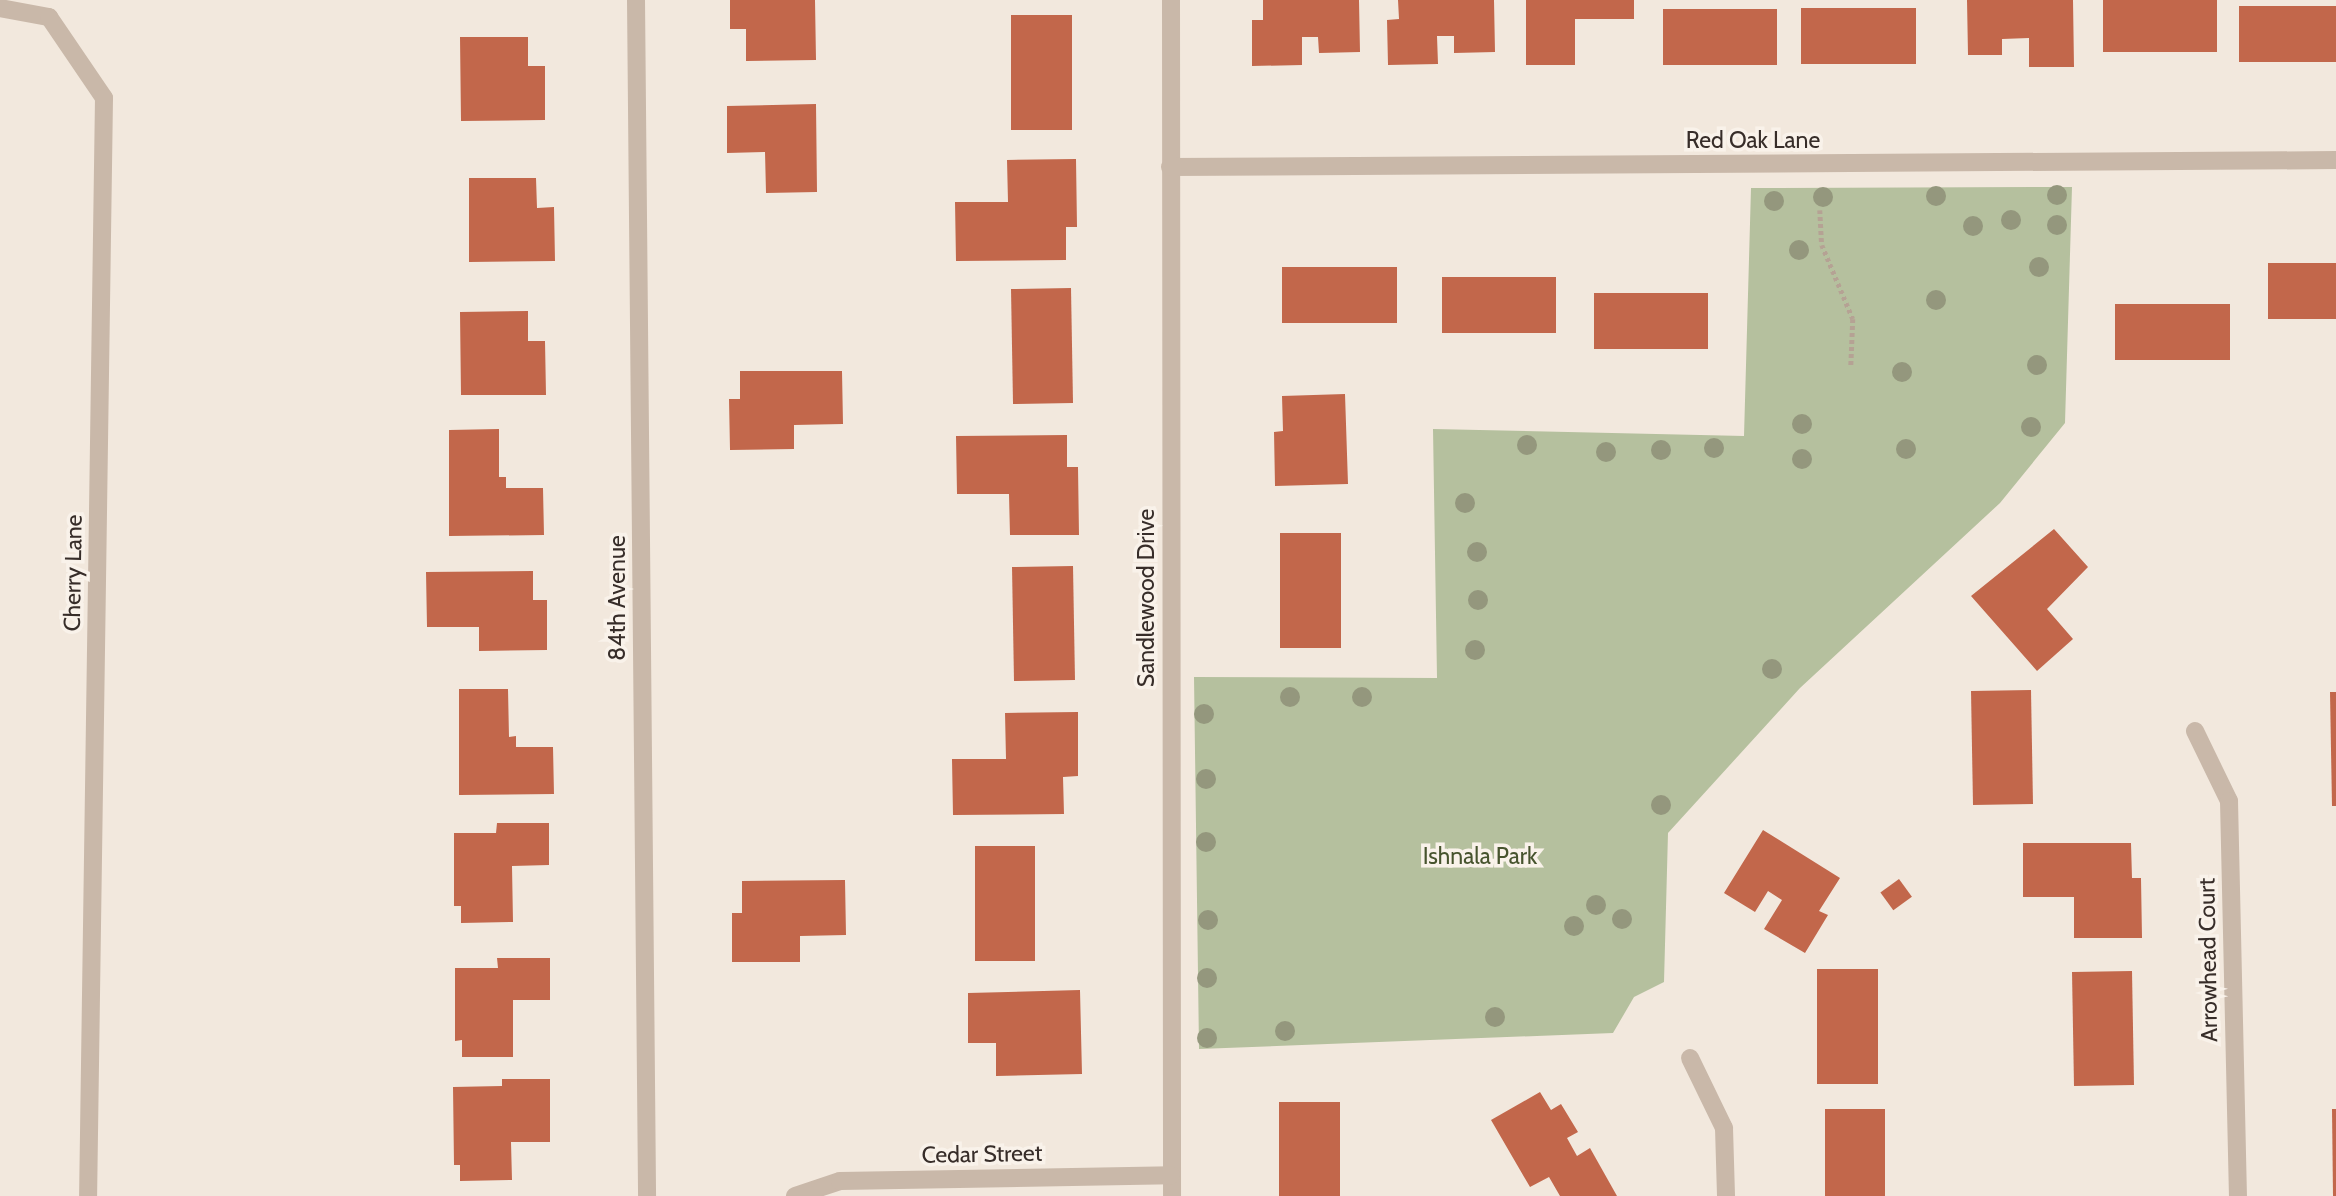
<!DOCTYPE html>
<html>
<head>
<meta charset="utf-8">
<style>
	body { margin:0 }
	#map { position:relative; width:2336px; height:1196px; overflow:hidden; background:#f2e8dd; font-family:Cabin,sans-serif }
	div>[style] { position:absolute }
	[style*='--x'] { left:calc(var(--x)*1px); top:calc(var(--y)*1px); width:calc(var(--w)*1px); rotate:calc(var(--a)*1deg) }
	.green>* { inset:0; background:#b5c09e }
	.building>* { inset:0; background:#c2674b; transform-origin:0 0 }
	.path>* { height:4.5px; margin-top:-2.25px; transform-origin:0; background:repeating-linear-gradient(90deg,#b5a294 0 3.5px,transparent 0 7px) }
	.minor>* { height:18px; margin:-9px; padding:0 9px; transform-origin:9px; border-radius:9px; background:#c9b8a9 }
	.trees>* { width:20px; height:20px; margin:-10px; border-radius:50%; background:#94977d }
	span { translate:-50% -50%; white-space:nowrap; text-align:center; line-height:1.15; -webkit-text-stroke:7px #f9f2ea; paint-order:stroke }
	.street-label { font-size:23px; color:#372d29 }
	.park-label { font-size:23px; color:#47542e }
</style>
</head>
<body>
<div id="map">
	<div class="green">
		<div style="clip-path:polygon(2072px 187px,2065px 423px,2000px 503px,1800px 688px,1668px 833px,1664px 982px,1634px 997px,1613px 1033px,1199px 1049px,1194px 677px,1437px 678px,1433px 429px,1744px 436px,1751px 188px)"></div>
	</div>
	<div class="building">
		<div style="clip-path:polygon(730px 0,815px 0,816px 60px,746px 61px,746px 29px,730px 29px)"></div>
		<div style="clip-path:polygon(1263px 0,1359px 0,1360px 52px,1319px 53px,1318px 37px,1302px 37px,1302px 65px,1252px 66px,1252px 20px,1263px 20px)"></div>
		<div style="clip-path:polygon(1398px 0,1494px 0,1495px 52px,1454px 53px,1454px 36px,1437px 36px,1438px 64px,1388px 65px,1387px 20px,1399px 19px)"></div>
		<div style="clip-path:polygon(1526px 0,1634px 0,1634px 19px,1575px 19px,1575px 65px,1526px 65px)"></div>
		<div style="clip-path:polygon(1967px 0,2073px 0,2074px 67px,2029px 67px,2029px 38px,2002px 39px,2002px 55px,1968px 55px)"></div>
		<div style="left:2103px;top:0;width:114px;height:52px"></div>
		<div style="left:2239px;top:6px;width:97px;height:56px"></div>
		<div style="left:1801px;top:8px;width:115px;height:56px"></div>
		<div style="left:1663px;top:9px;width:114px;height:56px"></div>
		<div style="left:1011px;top:15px;width:61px;height:115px"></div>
		<div style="clip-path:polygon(460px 37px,528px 37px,528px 66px,545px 66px,545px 120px,461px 121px)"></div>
		<div style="clip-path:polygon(816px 104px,817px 192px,766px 193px,765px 152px,727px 153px,727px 106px)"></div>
		<div style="clip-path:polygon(1076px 159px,1077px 227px,1066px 227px,1066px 260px,956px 261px,955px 202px,1008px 202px,1007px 160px)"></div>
		<div style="clip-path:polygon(469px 178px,536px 178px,537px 208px,554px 207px,555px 261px,469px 262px)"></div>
		<div style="left:2268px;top:263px;width:68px;height:56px"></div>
		<div style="left:1282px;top:267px;width:115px;height:56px"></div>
		<div style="left:1442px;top:277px;width:114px;height:56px"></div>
		<div style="left:1071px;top:288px;width:115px;height:60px;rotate:89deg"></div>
		<div style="left:1708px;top:293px;width:56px;height:114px;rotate:90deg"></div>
		<div style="left:2115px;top:304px;width:115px;height:56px"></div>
		<div style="clip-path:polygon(528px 311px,528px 341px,545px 341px,546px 395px,461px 395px,460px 312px)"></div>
		<div style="clip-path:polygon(740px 371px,842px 371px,843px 424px,794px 425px,794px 449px,730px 450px,729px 399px,740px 399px)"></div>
		<div style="clip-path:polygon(1345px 394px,1348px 484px,1275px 486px,1274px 432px,1283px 431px,1282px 396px)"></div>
		<div style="clip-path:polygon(499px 429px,499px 477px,506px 477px,506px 488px,543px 488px,544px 535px,449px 536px,449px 430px)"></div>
		<div style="clip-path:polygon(1067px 435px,1067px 467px,1078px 467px,1079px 535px,1010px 535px,1009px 494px,957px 494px,956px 436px)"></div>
		<div style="clip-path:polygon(2054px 529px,2088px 567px,2047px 609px,2073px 639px,2037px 671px,1971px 596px)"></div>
		<div style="left:1341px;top:533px;width:115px;height:61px;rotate:90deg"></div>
		<div style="left:1073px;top:566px;width:114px;height:61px;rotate:89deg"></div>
		<div style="clip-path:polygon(533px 571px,533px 600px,547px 600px,547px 650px,479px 651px,479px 627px,427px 627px,426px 572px)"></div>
		<div style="clip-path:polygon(459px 689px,508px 689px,509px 737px,516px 736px,516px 747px,553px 747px,554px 794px,459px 795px)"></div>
		<div style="left:2031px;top:690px;width:114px;height:60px;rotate:89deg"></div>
		<div style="clip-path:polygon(2330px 692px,2336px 692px,2336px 806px,2332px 806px)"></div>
		<div style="clip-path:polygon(1078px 712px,1078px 776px,1063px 777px,1064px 814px,953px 815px,952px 759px,1006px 759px,1005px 713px)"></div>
		<div style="clip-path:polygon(497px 823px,549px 823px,549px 865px,512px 866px,513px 922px,461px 923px,461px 906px,454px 906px,454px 833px,496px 833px)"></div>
		<div style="clip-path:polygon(1763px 830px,1840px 878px,1819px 911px,1828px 915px,1805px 953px,1764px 929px,1782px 900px,1768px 891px,1755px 912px,1724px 893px)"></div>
		<div style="clip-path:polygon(2023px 843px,2131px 843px,2132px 878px,2141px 878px,2142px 938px,2074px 938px,2074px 897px,2023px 897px)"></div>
		<div style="left:1035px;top:846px;width:115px;height:60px;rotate:90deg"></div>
		<div style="left:1899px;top:879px;width:22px;height:23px;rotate:54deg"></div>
		<div style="clip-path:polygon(845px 880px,846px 935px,800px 936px,800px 962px,732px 962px,732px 913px,742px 913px,742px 881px)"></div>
		<div style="clip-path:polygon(497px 958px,550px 958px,550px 1000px,513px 1000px,513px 1057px,462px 1057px,462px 1040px,455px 1041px,455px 968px,498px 968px)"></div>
		<div style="left:1817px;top:969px;width:61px;height:115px"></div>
		<div style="left:2132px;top:971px;width:114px;height:60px;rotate:89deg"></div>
		<div style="clip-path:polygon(1080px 990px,1082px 1074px,996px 1076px,996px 1043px,968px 1043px,968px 993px)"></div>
		<div style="clip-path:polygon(502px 1079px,550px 1079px,550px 1142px,511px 1142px,512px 1180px,460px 1181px,460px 1165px,454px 1165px,453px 1087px,502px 1086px)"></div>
		<div style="clip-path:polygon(1540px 1092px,1551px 1110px,1561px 1104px,1578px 1132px,1567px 1138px,1577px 1156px,1590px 1148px,1617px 1196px,1560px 1196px,1549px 1177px,1530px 1187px,1491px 1120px)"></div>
		<div style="left:1279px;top:1102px;width:61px;height:94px"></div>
		<div style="left:1825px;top:1109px;width:60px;height:87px"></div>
		<div style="clip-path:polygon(2332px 1109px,2336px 1109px,2336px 1196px,2333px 1196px)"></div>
	</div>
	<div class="path">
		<div style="--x:1820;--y:210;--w:35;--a:87"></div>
		<div style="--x:1822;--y:245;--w:80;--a:67.3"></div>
		<div style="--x:1853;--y:319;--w:48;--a:92.4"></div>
	</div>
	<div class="minor">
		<div style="--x:636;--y:0;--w:1196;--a:89.47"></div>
		<div style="--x:1171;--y:0;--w:1196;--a:89.95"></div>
		<div style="--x:0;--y:8;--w:50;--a:10.4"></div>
		<div style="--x:49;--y:17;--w:98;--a:55.8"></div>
		<div style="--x:104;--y:98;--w:1098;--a:90.83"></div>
		<div style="--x:1170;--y:167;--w:1166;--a:-0.34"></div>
		<div style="--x:2195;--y:731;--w:78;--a:64.1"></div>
		<div style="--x:2229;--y:801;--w:395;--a:88.7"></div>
		<div style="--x:1690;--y:1058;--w:78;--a:64.1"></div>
		<div style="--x:1724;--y:1128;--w:68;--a:88.3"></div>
		<div style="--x:795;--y:1196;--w:47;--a:-18.4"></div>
		<div style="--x:840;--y:1181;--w:331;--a:-1"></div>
	</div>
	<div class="trees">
		<div style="left:2057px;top:195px"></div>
		<div style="left:1936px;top:196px"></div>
		<div style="left:1823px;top:197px"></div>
		<div style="left:1774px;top:201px"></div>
		<div style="left:2011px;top:220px"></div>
		<div style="left:2057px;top:225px"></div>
		<div style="left:1973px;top:226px"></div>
		<div style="left:1799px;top:250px"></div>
		<div style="left:2039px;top:267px"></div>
		<div style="left:1936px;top:300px"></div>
		<div style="left:2037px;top:365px"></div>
		<div style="left:1902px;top:372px"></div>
		<div style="left:1802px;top:424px"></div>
		<div style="left:2031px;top:427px"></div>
		<div style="left:1527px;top:445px"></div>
		<div style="left:1714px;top:448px"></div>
		<div style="left:1906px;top:449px"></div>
		<div style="left:1661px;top:450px"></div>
		<div style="left:1606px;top:452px"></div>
		<div style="left:1802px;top:459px"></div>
		<div style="left:1465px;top:503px"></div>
		<div style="left:1477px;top:552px"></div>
		<div style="left:1478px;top:600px"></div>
		<div style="left:1475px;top:650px"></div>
		<div style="left:1772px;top:669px"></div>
		<div style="left:1290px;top:697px"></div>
		<div style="left:1362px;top:697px"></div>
		<div style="left:1204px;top:714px"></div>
		<div style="left:1206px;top:779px"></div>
		<div style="left:1661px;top:805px"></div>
		<div style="left:1206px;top:842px"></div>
		<div style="left:1596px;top:905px"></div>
		<div style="left:1622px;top:919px"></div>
		<div style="left:1208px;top:920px"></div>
		<div style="left:1574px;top:926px"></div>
		<div style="left:1207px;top:978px"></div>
		<div style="left:1495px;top:1017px"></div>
		<div style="left:1285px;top:1031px"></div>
		<div style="left:1207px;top:1038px"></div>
	</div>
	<div class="street-label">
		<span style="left:1753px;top:140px">Red Oak Lane</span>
		<span style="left:73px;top:573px;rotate:-89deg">Cherry Lane</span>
		<span style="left:617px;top:598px;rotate:-90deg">84th Avenue</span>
		<span style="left:1146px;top:598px;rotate:-90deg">Sandlewood Drive</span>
		<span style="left:2208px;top:960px;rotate:-91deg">Arrowhead Court</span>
		<span style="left:982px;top:1154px;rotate:-1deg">Cedar Street</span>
	</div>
	<div class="park-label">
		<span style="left:1480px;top:856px">Ishnala Park</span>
	</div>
</div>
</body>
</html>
